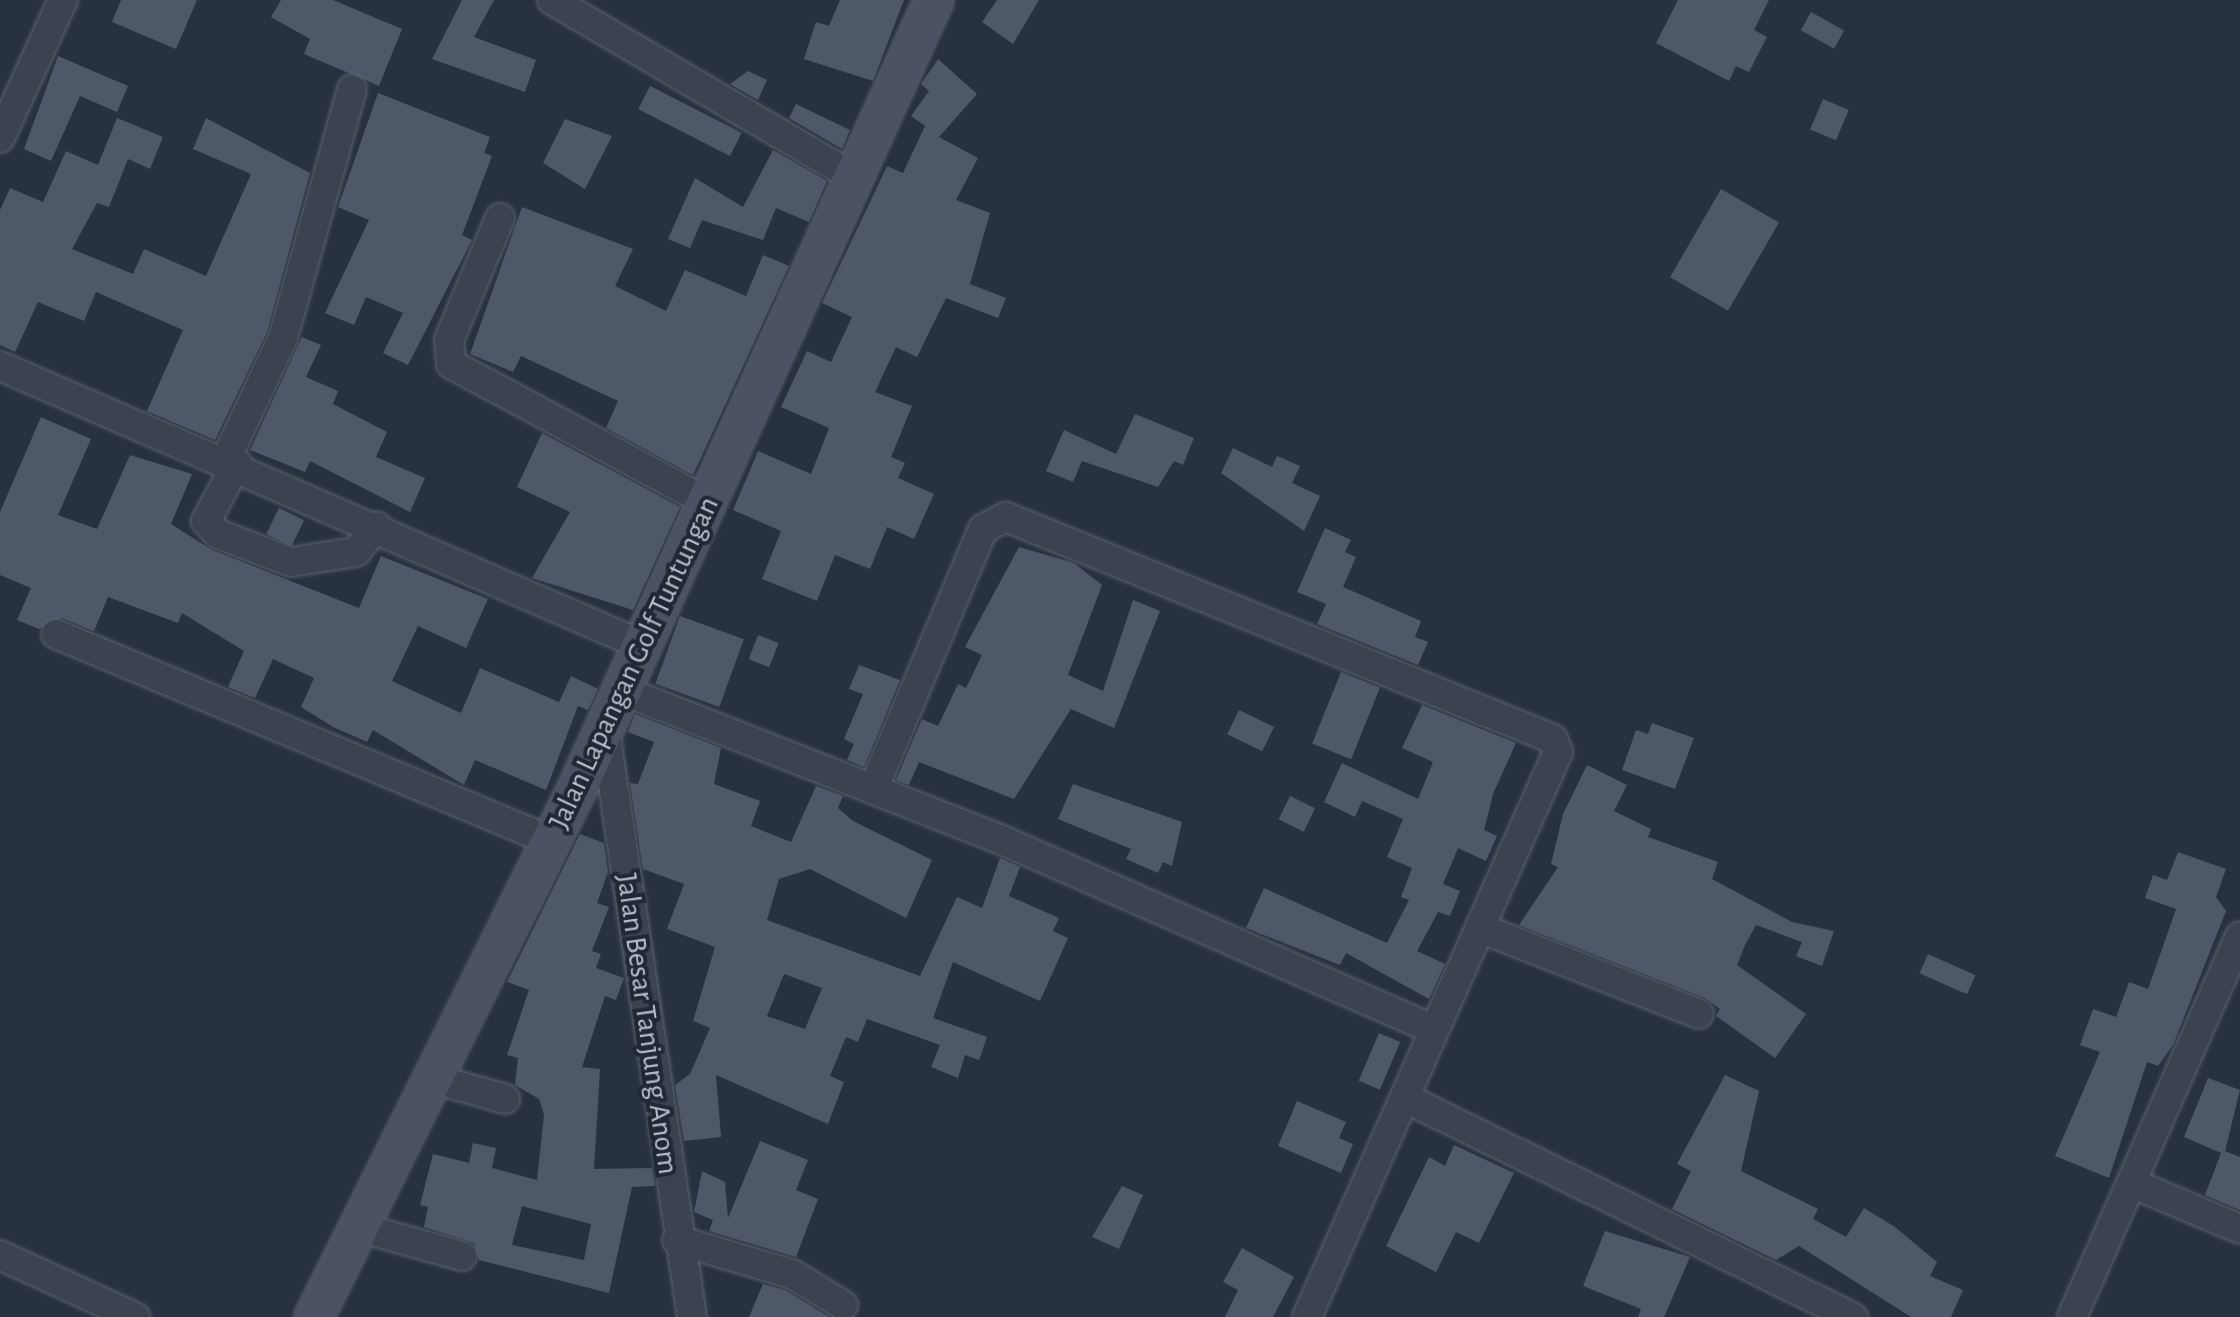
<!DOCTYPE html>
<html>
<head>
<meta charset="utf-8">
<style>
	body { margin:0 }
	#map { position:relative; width:2240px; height:1317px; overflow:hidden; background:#283140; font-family:"Alegreya Sans",sans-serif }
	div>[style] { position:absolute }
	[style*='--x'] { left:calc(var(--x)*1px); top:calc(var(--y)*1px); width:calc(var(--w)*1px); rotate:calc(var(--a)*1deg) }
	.building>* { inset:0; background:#4e5869; transform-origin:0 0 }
	.roads { filter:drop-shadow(0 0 2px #5a616d) drop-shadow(0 0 2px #5a616d) }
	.street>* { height:28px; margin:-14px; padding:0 14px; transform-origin:14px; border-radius:14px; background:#3c4350 }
	.secondary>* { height:38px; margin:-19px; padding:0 19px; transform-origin:19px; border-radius:19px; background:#4a5263 }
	span { translate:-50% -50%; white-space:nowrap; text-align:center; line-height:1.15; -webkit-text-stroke:8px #212835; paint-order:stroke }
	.street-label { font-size:30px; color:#b9bfca }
</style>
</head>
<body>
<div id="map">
	<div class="building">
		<div style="clip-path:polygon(121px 0,197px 0,176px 49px,112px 22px)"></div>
		<div style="clip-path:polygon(281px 0,333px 0,402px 29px,379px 86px,304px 54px,310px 39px,271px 17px)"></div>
		<div style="clip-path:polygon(462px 0,494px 0,474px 37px,536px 60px,525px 92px,432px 59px)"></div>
		<div style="clip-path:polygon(840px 0,904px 0,873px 81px,804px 59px,816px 22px,829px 26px)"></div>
		<div style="clip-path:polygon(997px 0,1039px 0,1013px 44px,982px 22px)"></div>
		<div style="clip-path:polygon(1678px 0,1769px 0,1754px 30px,1767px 37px,1749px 72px,1736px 66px,1729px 81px,1656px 43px)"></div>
		<div style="left:1811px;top:12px;width:38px;height:21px;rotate:29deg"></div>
		<div style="clip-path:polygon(58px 56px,128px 86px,117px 112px,80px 96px,51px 161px,24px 149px)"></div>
		<div style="clip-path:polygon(938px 59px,977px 94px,939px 137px,978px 158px,956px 200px,990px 213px,970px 284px,1006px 298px,998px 318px,946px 298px,917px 357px,896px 347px,875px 392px,912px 406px,891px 457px,905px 463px,898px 478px,934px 494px,914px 539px,887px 527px,870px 569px,835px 555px,817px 601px,762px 579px,781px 531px,733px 510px,758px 451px,811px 474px,829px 428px,781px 407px,807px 351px,831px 362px,852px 317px,822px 303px,887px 166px,903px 173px,925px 126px,911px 116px,929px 91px,921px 84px)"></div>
		<div style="clip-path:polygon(748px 71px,767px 80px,758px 100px,730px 84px)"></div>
		<div style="left:650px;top:86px;width:103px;height:26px;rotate:27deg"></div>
		<div style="clip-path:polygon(378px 93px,490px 137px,484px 153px,492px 156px,462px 235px,472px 240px,408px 365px,383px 353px,403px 313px,366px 297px,354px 325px,325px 313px,369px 220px,338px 207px)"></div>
		<div style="left:1823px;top:99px;width:28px;height:33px;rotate:23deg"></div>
		<div style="clip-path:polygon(796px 104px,850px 130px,842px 149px,789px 118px)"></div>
		<div style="clip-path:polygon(117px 118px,163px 137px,150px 169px,128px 159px,109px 207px,97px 203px,72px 249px,133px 274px,144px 249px,206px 276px,251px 174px,193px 149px,206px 118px,310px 173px,267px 332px,215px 440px,147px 411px,183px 330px,96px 292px,84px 321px,38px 302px,15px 352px,0 345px,0 210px,10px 188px,43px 202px,66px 151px,98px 165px)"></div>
		<div style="clip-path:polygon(565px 119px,612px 136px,585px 189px,543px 163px)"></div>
		<div style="clip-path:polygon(773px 150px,827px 181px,809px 222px,776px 208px,763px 240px,702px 220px,690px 248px,668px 239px,695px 178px,743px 207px)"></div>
		<div style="left:1721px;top:189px;width:67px;height:102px;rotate:30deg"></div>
		<div style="clip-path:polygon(522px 207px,633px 249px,615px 286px,666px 311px,685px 270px,746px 296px,763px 255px,789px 266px,693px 475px,606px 428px,618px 401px,521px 356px,513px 372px,470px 354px)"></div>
		<div style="clip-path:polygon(302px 337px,321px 345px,306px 377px,338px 391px,333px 404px,387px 432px,376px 457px,425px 478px,410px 512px,310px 461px,305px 472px,250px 450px)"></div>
		<div style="clip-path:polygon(1135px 414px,1194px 438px,1183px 465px,1174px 461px,1158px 487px,1082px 461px,1073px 482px,1046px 471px,1064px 430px,1116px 454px)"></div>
		<div style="clip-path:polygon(41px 417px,91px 439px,58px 515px,97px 529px,130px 455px,192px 474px,171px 524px,212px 550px,359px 608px,381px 556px,488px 599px,466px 648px,418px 626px,392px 681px,461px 713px,480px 668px,559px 702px,571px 676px,598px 689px,588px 710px,578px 706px,546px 790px,475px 760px,464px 785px,373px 730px,367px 742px,333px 727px,301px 707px,314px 678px,273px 659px,255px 698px,228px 687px,244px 651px,182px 613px,178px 623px,108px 597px,94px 631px,62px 618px,39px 629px,17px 620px,31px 588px,0 575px,0 512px)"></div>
		<div style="clip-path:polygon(542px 433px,680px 507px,633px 610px,532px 578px,570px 512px,517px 487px)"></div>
		<div style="clip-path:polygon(1233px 448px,1272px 467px,1277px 456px,1300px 466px,1292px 483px,1320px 496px,1304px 531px,1221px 473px)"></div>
		<div style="left:279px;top:508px;width:28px;height:29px;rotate:26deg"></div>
		<div style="clip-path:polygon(1325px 528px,1351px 540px,1345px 552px,1356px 557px,1343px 587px,1421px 621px,1415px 637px,1428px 642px,1418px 665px,1317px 624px,1326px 604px,1297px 592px)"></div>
		<div style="clip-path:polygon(1019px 547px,1074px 563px,1102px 585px,1068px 675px,1103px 691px,1133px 600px,1160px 611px,1114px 728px,1071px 709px,1014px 799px,919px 762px,909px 785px,896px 780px,922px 719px,938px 726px,958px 684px,966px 688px,982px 655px,965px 647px)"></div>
		<div style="left:680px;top:616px;width:68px;height:72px;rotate:20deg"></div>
		<div style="left:758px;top:635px;width:22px;height:26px;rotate:21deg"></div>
		<div style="clip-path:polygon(859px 665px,900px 680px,864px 767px,847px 760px,854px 744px,844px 739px,863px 694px,849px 689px)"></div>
		<div style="left:1341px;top:672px;width:42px;height:77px;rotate:22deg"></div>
		<div style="clip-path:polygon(1422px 705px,1516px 743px,1493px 794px,1484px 830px,1497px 836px,1486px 861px,1458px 848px,1443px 884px,1460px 891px,1450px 916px,1438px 912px,1417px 951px,1445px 964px,1429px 999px,1346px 953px,1340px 965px,1246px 928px,1264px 888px,1387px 943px,1409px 900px,1401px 897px,1412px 868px,1387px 857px,1403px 819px,1362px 801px,1355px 817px,1324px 802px,1342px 763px,1418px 799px,1433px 762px,1402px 748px)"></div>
		<div style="left:1239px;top:710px;width:39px;height:27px;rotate:26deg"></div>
		<div style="clip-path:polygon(evenodd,635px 714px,721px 748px,714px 784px,760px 801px,751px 826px,791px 842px,816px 786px,843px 796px,838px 808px,853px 821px,932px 860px,906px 918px,810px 869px,779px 879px,767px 920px,920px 976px,957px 897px,982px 908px,1000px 858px,1020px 867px,1009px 896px,1059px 918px,1053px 931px,1068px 938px,1040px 1001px,953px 962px,933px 1018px,987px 1037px,979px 1060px,965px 1055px,958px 1078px,931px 1067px,940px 1045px,867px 1019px,858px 1042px,846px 1037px,830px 1076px,844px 1082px,828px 1124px,716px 1075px,721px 1137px,684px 1141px,675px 1085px,690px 1074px,710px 1028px,693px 1021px,715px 947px,667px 929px,684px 884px,643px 869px,630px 783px,638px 784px,654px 742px,628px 732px,635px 714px,784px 974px,822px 988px,805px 1029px,767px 1016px,784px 974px)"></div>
		<div style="clip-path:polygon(1652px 723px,1694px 738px,1675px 789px,1622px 770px,1636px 730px,1648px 734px)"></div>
		<div style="clip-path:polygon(1587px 765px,1627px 785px,1614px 811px,1651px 829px,1648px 837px,1718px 862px,1712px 879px,1792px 922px,1834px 931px,1822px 966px,1796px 956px,1802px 942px,1756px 925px,1745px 945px,1737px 965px,1806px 1014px,1775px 1058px,1716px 1016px,1720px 1009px,1705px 998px,1519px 925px,1558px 867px,1551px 864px,1563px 814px)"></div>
		<div style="clip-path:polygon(1073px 784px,1182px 822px,1172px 866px,1163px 862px,1158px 873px,1126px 859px,1131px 849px,1058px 819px)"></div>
		<div style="left:1290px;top:796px;width:28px;height:26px;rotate:26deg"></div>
		<div style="clip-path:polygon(evenodd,580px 834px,604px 843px,608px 872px,597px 903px,609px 907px,592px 951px,601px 954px,596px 968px,624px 978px,616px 1000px,605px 996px,582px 1067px,600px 1069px,594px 1169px,652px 1168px,655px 1186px,632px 1187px,609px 1293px,479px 1260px,474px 1243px,424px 1227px,428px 1207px,420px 1205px,433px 1154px,469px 1163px,473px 1143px,496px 1148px,492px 1168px,537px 1180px,544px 1115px,539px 1099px,515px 1085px,518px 1058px,507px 1055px,529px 990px,507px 982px,580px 834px,522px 1206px,591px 1224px,584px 1260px,512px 1245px,522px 1206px)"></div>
		<div style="clip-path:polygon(2178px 852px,2226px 869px,2216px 897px,2226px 911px,2173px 1045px,2158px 1066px,2147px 1062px,2109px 1178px,2055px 1156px,2100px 1052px,2080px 1045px,2093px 1009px,2116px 1017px,2129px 982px,2148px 989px,2176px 909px,2145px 898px,2153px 875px,2167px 880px)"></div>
		<div style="left:1928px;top:954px;width:52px;height:21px;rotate:24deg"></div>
		<div style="left:1379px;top:1033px;width:23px;height:52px;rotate:23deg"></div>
		<div style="clip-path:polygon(1725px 1075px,1759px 1091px,1741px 1171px,1818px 1209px,1813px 1219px,1846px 1237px,1864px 1208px,1895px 1227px,1937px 1262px,1930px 1276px,1963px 1290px,1951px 1317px,1911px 1317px,1799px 1246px,1776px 1260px,1672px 1209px,1691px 1171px,1677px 1164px)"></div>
		<div style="clip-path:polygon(2208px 1078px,2240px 1090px,2225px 1151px,2240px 1157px,2240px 1210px,2205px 1195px,2221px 1153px,2184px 1137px)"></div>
		<div style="clip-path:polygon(1297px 1101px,1346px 1122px,1339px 1138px,1353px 1144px,1341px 1173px,1278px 1146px)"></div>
		<div style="clip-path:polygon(760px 1141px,808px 1160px,796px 1190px,818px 1199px,796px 1257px,709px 1231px,713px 1220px,694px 1212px,702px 1171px,725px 1182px,728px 1218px)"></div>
		<div style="clip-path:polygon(1454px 1145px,1514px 1173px,1479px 1243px,1456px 1232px,1436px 1272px,1386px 1246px,1429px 1157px,1445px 1166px)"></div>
		<div style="clip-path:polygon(1122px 1186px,1143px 1195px,1119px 1249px,1092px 1237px)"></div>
		<div style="clip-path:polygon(1605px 1231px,1690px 1257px,1664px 1317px,1638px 1317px,1641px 1309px,1583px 1286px)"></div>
		<div style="clip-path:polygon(1242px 1248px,1294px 1277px,1273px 1317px,1225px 1317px,1238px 1290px,1223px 1282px)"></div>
		<div style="clip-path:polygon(763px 1284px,785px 1290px,829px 1317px,749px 1317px)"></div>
	</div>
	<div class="roads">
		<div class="street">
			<div style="--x:552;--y:0;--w:352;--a:30.4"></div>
			<div style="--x:0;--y:138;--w:152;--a:-65.5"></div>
			<div style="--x:500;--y:218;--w:132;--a:112.7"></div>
			<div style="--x:449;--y:340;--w:24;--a:85"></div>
			<div style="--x:451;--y:364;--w:293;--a:28.3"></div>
			<div style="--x:0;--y:366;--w:702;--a:23.5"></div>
			<div style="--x:226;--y:459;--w:134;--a:-64.8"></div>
			<div style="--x:283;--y:338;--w:258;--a:-74.5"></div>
			<div style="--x:237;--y:463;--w:66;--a:118.1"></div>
			<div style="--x:206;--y:521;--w:18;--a:47"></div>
			<div style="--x:218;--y:534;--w:78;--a:21"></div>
			<div style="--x:291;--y:562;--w:66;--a:-8.7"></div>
			<div style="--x:356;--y:552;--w:33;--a:-51"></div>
			<div style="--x:56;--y:634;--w:537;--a:22.69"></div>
			<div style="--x:621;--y:690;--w:412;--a:21.5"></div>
			<div style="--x:1004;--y:841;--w:464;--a:23.7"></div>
			<div style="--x:605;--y:730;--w:593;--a:81.57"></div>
			<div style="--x:874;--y:787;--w:280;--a:-67.1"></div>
			<div style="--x:983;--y:529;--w:26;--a:-28"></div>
			<div style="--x:1006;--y:517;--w:590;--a:22.09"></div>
			<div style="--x:1553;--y:739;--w:14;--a:69"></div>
			<div style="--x:1558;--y:752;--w:618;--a:113.95"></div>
			<div style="--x:1480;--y:928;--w:235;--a:21.4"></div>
			<div style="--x:431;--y:1078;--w:77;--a:15.8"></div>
			<div style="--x:1405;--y:1098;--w:499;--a:26.1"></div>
			<div style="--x:2134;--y:1184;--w:115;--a:23"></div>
			<div style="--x:358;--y:1227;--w:108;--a:15.6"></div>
			<div style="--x:677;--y:1240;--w:120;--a:16.5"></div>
			<div style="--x:792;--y:1274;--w:60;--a:31.3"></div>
			<div style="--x:0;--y:1255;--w:149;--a:24.7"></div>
			<div style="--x:2072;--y:1317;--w:416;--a:-66.2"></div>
		</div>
		<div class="secondary">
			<div style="--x:314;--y:1317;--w:590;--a:-63.52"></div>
			<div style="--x:577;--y:789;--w:866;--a:-65.65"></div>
		</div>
	</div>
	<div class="street-label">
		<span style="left:634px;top:663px;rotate:-65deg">Jalan Lapangan Golf Tuntungan</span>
		<span style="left:647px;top:1024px;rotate:82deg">Jalan Besar Tanjung Anom</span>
	</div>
</div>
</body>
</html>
